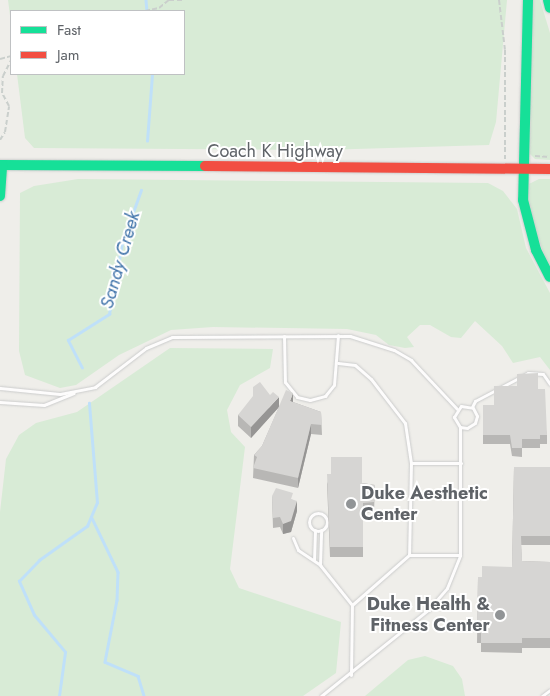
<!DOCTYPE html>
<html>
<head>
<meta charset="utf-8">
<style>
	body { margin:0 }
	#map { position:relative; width:550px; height:696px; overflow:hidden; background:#efeeea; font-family:Jost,sans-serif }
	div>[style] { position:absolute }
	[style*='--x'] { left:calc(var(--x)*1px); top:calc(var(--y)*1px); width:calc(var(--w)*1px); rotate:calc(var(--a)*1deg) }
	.green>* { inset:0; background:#d8ebd6 }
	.stream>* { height:2.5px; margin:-1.25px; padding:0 1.25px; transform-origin:1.25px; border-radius:1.25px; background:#bfe0f9 }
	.path>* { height:2px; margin-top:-1px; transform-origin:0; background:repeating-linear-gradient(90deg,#cacfcc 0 5px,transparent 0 7.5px) }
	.roads { filter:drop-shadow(0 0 1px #cbcccc) drop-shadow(0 0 1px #cbcccc) }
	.lane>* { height:3px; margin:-1.5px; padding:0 1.5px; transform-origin:1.5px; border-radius:1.5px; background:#fdfcfc }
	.lane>.ring { margin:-1.5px; padding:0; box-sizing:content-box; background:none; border:3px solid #fdfcfc; border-radius:50% }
	.fast>* { height:10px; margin:-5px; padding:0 5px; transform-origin:5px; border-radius:5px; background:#16e098 }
	.jam>* { height:10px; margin:-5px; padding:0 5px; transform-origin:5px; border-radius:5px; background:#f24e42 }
	.wall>* { inset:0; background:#b8b7b5 }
	.shaded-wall>* { inset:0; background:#969594 }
	.building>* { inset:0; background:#d6d5d3 }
	.dots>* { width:14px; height:14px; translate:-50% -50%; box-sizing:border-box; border:2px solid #fff; border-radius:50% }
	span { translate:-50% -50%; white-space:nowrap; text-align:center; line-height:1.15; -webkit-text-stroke:4px #fff; paint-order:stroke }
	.street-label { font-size:18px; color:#5f6368 }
	.poi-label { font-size:18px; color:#5f6368; font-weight:700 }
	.left { translate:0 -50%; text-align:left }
	.right { translate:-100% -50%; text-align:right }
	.water-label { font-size:19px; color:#4174aa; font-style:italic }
	.legend { position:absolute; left:10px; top:10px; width:175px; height:65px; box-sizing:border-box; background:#fff; border:1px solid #bfc1c3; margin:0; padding:6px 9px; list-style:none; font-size:15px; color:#5f6368 }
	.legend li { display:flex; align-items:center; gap:10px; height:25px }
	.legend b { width:25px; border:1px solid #bfc1c3 }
</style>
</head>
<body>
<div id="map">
	<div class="green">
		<div style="clip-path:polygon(8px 0,507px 0,496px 122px,489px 145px,322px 150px,34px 148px,25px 138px,17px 74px,184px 74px,184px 11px,11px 11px,11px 23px)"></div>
		<div style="clip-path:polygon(531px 0,540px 0,550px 33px,550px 160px,535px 159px,530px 154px)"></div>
		<div style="clip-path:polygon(78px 179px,488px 183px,503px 191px,517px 209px,526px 248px,550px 293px,550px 370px,540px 357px,513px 363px,502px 346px,475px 321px,461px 338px,451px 337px,430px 325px,420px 325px,407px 337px,414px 347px,405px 348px,389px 345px,376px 335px,347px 329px,213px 327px,171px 330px,119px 355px,76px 385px,60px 388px,25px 375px,19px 351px,20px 193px,34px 186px)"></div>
		<div style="clip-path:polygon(539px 179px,550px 179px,550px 270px,528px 211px,529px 184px)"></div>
		<div style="clip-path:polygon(170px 348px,273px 349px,270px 368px,240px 385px,227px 410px,231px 432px,245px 447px,230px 569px,239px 588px,341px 622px,336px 673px,303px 696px,0 696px,0 512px,6px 459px,19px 435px,36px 423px,77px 412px)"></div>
		<div style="clip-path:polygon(425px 656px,453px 666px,462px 679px,465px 696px,365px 696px,408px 660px)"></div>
	</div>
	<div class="stream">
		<div style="--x:146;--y:0;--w:11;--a:85"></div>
		<div style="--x:147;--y:141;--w:67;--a:-85.7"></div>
		<div style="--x:82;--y:368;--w:31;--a:-117"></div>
		<div style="--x:68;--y:340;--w:49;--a:-32.4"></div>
		<div style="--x:109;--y:314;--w:72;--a:-79.6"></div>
		<div style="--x:122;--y:243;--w:56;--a:-70.3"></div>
		<div style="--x:92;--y:518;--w:60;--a:64.3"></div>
		<div style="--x:118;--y:572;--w:28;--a:92"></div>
		<div style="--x:117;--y:600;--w:63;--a:101"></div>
		<div style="--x:105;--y:662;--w:36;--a:23"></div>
		<div style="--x:138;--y:676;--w:21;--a:73"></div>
		<div style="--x:59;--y:696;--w:44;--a:-82.2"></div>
		<div style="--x:65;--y:652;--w:48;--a:-130"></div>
		<div style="--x:34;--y:615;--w:37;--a:-114"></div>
		<div style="--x:19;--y:581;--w:29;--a:-46"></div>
		<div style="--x:39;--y:560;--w:59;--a:-35.3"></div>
		<div style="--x:87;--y:526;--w:25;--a:-67"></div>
		<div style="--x:97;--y:503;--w:100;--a:-94.6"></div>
	</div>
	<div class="path">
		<div style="--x:169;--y:0;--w:15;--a:0"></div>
		<div style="--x:499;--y:0;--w:50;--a:83.2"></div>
		<div style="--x:505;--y:50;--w:109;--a:90"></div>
		<div style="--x:145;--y:11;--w:14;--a:-12"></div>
		<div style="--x:159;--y:8;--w:13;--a:-39"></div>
		<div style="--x:0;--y:59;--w:11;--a:-15"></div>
		<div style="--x:0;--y:140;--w:9;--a:-58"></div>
		<div style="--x:5;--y:132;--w:26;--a:-81"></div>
		<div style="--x:9;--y:106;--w:15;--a:-118"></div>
		<div style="--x:2;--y:93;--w:17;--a:-87"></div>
		<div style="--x:3;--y:76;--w:18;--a:-63"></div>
		<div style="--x:535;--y:156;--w:15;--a:4"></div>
	</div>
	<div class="roads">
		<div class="lane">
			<div style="--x:284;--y:336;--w:46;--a:88.8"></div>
			<div style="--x:285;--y:382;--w:19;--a:51"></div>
			<div style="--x:297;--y:397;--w:13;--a:13"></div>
			<div style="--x:310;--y:400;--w:16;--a:-15"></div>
			<div style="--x:325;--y:396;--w:14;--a:-51"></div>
			<div style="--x:334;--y:385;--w:50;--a:-85.4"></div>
			<div style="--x:338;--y:363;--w:17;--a:7"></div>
			<div style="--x:355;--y:365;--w:21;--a:41"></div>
			<div style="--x:371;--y:379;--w:56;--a:52.3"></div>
			<div style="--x:405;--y:423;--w:40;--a:81.5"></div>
			<div style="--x:411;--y:463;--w:92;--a:91.2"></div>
			<div style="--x:0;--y:388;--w:60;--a:5.7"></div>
			<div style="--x:60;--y:394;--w:36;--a:-11"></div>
			<div style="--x:95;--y:387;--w:64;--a:-37.4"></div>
			<div style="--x:146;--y:348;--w:28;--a:-23"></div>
			<div style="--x:172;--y:337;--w:178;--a:-0.3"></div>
			<div style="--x:350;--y:336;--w:46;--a:17.7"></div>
			<div style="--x:394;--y:350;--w:20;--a:30"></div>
			<div style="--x:411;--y:360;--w:67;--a:46.8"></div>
			<div style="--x:0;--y:402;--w:44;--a:3.9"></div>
			<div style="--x:44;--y:405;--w:32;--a:-22"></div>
			<div style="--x:472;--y:407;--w:7;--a:-63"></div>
			<div style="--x:475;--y:401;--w:60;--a:-27.8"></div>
			<div style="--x:528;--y:373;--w:15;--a:4"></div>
			<div style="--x:543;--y:374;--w:12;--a:55"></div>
			<div style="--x:411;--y:463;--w:50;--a:0"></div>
			<div class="ring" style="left:309px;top:513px;width:15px;height:15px"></div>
			<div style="--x:293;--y:538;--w:13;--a:67"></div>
			<div style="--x:298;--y:550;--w:27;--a:34"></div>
			<div style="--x:320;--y:565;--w:51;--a:51.3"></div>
			<div style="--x:314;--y:560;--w:30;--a:-88"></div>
			<div style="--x:320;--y:564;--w:34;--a:-88"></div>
			<div style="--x:351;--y:675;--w:70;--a:-89.2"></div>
			<div style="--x:352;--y:605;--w:76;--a:-41.3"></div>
			<div style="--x:409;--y:555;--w:51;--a:0"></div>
			<div style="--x:321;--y:696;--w:137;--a:-38.8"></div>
			<div style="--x:428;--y:610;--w:29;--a:-49"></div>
			<div style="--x:447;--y:588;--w:35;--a:-68"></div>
			<div style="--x:460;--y:555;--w:128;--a:-90"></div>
			<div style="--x:460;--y:427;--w:12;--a:-121"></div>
			<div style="--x:454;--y:417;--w:13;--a:-58"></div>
			<div style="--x:461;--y:406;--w:12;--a:9"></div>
			<div style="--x:473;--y:408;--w:9;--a:63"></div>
			<div style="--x:477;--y:416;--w:7;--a:106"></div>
			<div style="--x:475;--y:423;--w:9;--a:148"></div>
			<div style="--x:467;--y:428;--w:7;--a:-172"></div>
			<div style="--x:542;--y:696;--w:10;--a:-37"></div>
		</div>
		<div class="fast">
			<div style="--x:528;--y:0;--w:200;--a:91.4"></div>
			<div style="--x:523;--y:200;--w:52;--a:75.4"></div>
			<div style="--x:536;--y:250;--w:30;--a:63"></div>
			<div style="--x:548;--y:0;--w:8;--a:76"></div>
			<div style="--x:0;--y:165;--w:205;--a:0.3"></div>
			<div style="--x:0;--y:196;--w:31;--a:-86"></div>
		</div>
		<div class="jam">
			<div style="--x:205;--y:166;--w:345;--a:0.5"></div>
		</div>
	</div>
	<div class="wall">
		<div style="clip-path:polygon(538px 389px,547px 435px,547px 444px,540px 444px,540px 448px,522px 448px,522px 457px,512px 456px,510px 444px,483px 444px,483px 405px,494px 405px)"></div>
		<div style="clip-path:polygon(293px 402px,321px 412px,322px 435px,311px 434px,298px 488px,253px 478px,254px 455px,262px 446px,279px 407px,251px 438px,238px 426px,238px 415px,279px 406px)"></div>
		<div style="clip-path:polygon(514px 467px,550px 467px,550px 545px,521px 545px,522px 561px,550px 562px,550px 648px,522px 648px,522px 653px,481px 652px,481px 643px,477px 643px,478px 577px,482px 577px,512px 567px)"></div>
		<div style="clip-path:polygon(331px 474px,362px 483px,375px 485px,374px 512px,363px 513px,363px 557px,330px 557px,327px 484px)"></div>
		<div style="clip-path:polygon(272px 496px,293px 500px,297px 511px,291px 532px,283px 534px,280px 527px,273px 528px)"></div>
	</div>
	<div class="shaded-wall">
		<div style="clip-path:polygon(293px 393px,293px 403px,290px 401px)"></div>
		<div style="clip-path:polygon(279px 397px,279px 407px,251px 438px,251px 427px)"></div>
		<div style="clip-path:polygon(311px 424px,311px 434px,298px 488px,298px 478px)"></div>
		<div style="clip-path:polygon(297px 501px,297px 511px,291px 532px,283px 534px,283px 524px)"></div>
	</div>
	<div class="building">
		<div style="clip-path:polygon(538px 373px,538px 389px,545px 389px,547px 435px,540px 435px,540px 439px,522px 439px,522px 448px,512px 448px,510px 435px,483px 435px,483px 405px,494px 405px,494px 386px,517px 386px,517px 374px)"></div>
		<div style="clip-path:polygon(260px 382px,270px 395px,273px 392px,279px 397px,251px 427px,238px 415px,253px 396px,253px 387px)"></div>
		<div style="clip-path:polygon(286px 390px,293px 393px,290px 401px,321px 412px,322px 425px,311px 424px,298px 478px,253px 468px,257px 457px,254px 455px,262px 446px)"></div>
		<div style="clip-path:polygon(331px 457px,362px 457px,362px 483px,375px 485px,374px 502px,363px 503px,363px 547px,330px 547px,327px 474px,331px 474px)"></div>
		<div style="clip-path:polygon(514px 467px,550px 467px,550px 536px,521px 536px,522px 561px,550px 562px,550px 638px,522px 638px,522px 643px,481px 643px,481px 633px,477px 633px,478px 577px,482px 577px,482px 566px,512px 567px)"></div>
		<div style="clip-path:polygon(276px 488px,293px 493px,291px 499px,297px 501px,291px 521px,283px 524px,280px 517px,273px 518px,272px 496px)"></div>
	</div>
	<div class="dots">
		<div style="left:351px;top:504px;background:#919496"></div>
		<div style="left:500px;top:615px;background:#919496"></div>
	</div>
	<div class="street-label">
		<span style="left:275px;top:151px">Coach K Highway</span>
	</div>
	<div class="poi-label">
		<span class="left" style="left:361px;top:504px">Duke Aesthetic<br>Center</span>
		<span class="right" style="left:490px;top:615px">Duke Health &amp;<br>Fitness Center</span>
	</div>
	<div class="water-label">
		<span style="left:120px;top:260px;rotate:-74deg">Sandy Creek</span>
	</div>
	<ul class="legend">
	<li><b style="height:6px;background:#16e098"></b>Fast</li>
	<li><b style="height:6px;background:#f24e42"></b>Jam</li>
	</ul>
</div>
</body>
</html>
